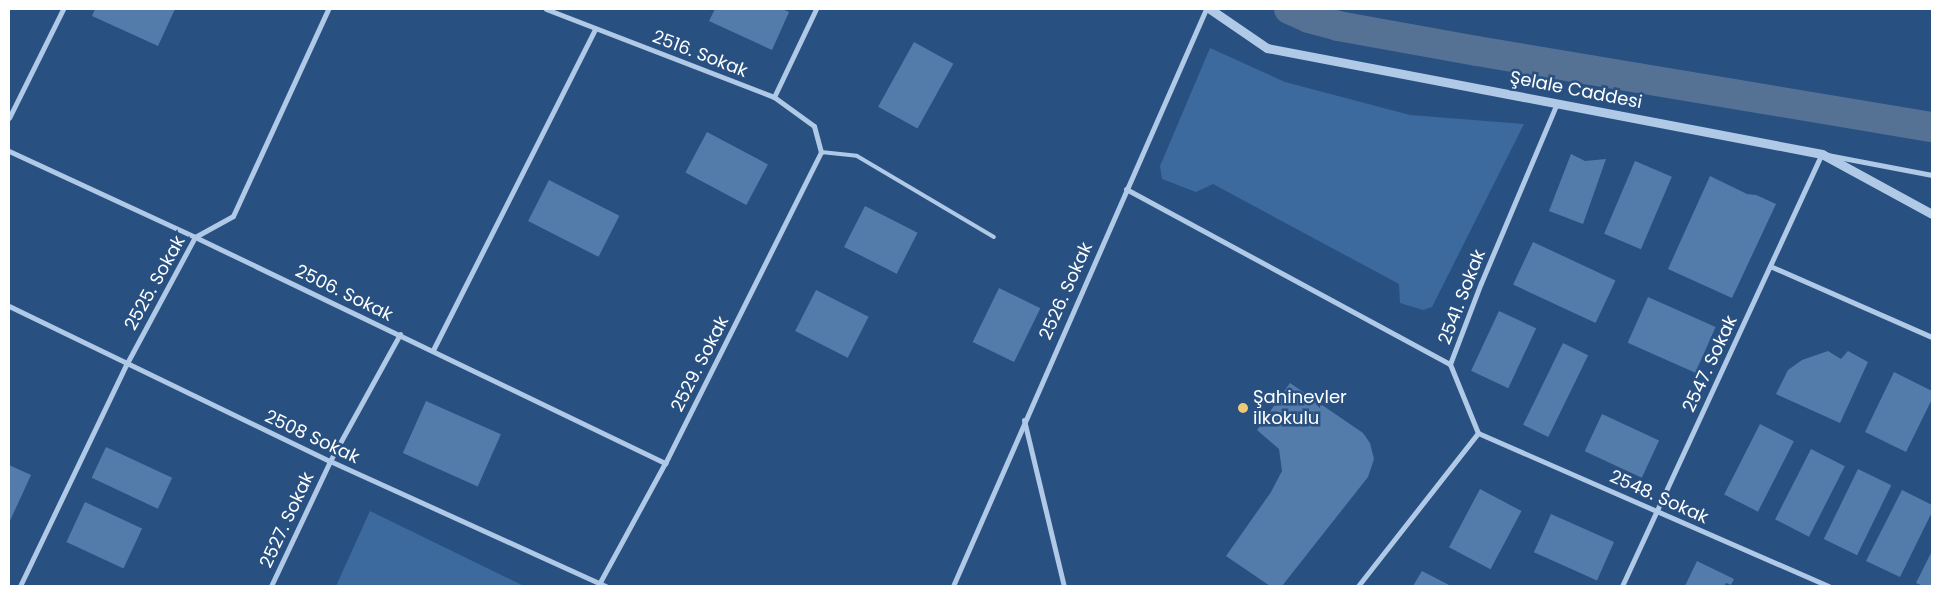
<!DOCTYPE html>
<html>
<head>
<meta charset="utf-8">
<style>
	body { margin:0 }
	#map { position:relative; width:1941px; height:595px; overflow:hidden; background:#285081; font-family:Poppins,sans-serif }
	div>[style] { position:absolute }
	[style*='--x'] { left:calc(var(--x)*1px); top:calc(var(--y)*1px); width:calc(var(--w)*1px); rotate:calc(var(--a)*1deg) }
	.green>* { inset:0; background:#3c6a9e }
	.canal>* { height:30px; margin:-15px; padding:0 15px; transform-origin:15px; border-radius:15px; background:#557194 }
	.building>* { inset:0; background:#547cab; transform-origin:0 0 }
	.service>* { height:4px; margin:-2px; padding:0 2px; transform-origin:2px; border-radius:2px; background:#b0c9e6 }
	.minor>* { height:5px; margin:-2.5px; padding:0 2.5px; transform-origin:2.5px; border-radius:2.5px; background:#b0c9e6 }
	.tertiary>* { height:9px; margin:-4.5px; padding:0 4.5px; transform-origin:4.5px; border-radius:4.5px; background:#b0c9e6 }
	.dots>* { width:14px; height:14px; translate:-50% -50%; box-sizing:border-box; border:2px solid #285081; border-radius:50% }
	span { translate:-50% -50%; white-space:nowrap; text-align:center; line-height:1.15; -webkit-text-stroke:5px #285081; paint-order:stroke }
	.street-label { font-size:18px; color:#fff }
	.poi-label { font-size:18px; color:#fff }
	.left { translate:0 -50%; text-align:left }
	.frame { position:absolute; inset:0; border:10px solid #fff; pointer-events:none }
</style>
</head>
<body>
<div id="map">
	<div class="green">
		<div style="clip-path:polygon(1210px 48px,1285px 82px,1410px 115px,1524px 124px,1432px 307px,1423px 310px,1400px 303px,1399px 284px,1213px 184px,1196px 192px,1162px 179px,1160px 166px)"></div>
		<div style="clip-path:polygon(370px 511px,524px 586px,336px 586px)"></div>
	</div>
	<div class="canal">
		<div style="--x:1289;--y:9;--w:22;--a:24"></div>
		<div style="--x:1309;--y:18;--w:30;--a:15"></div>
		<div style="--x:1338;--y:26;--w:141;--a:10.2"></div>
		<div style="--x:1477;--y:51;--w:461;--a:9.5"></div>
	</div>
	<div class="building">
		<div style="clip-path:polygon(95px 9px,175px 9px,158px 46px,92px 16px)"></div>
		<div style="clip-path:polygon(715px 9px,782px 9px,789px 12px,772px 50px,709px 21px)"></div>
		<div style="left:914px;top:42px;width:45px;height:74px;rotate:29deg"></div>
		<div style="left:707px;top:132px;width:69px;height:46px;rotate:28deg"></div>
		<div style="clip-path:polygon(1571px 154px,1585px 161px,1606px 159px,1583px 224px,1549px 211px)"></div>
		<div style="left:1635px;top:161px;width:40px;height:79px;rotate:23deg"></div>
		<div style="clip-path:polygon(1710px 176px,1747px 194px,1756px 195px,1776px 204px,1732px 298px,1668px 269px)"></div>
		<div style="left:549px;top:180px;width:79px;height:46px;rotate:27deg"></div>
		<div style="left:865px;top:206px;width:59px;height:46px;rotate:27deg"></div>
		<div style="left:1533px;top:242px;width:91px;height:47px;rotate:25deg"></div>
		<div style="left:999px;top:288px;width:46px;height:60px;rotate:26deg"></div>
		<div style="left:816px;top:290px;width:59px;height:46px;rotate:27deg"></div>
		<div style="left:1648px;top:297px;width:74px;height:50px;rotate:24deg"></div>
		<div style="left:1499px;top:311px;width:41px;height:66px;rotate:25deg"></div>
		<div style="left:1563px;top:343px;width:28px;height:91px;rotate:26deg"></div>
		<div style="clip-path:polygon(1828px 351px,1841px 359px,1848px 351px,1868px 362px,1840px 423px,1776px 394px,1788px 370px,1802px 360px)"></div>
		<div style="clip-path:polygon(1894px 372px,1932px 391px,1932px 399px,1906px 452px,1865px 432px)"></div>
		<div style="clip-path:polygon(1290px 383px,1363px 433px,1370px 443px,1374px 459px,1368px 477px,1282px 586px,1270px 586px,1226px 556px,1271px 492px,1282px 471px,1279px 449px,1257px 430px)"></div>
		<div style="left:426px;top:401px;width:82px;height:57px;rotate:24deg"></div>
		<div style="left:1602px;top:414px;width:63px;height:41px;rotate:25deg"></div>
		<div style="left:1760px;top:424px;width:38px;height:79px;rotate:27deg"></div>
		<div style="left:106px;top:447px;width:73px;height:34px;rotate:25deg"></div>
		<div style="left:1811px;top:449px;width:38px;height:79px;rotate:27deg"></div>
		<div style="clip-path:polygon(9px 465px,31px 475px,9px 523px)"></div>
		<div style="left:1858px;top:469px;width:37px;height:78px;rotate:26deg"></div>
		<div style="left:1480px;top:489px;width:47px;height:66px;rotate:28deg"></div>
		<div style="clip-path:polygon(1902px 490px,1932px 505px,1932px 512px,1900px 577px,1866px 561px)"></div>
		<div style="left:85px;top:502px;width:63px;height:44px;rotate:25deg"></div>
		<div style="left:1551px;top:514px;width:69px;height:42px;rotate:24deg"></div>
		<div style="clip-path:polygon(1932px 551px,1932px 586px,1923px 586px,1916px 583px)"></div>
		<div style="clip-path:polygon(1697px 561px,1734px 579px,1731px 585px,1726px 583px,1724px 586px,1685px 586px)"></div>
		<div style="clip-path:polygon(1422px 571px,1451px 586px,1413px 586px)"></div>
	</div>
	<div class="service">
		<div style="--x:821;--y:152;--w:36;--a:6"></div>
		<div style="--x:857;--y:156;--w:159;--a:30.6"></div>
	</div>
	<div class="minor">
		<div style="--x:546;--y:9;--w:244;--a:21.1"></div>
		<div style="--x:774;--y:97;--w:49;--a:35.9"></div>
		<div style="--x:814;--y:126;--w:27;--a:75"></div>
		<div style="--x:821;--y:152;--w:348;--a:116.6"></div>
		<div style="--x:665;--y:463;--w:140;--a:118.6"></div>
		<div style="--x:774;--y:97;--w:98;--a:-64.5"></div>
		<div style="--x:9;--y:118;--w:122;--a:-63.6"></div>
		<div style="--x:9;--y:151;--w:205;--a:24.8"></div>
		<div style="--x:195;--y:237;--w:522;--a:25.68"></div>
		<div style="--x:1126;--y:189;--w:368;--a:28.4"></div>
		<div style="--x:1770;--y:266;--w:177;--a:23.7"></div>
		<div style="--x:9;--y:306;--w:356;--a:25.8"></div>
		<div style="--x:330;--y:461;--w:303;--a:24.4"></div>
		<div style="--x:433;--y:350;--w:360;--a:-63.2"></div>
		<div style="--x:1024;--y:420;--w:171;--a:76.5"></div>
		<div style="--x:1478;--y:433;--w:383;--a:23.6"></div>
		<div style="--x:20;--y:586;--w:245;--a:-64.4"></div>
		<div style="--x:126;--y:365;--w:145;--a:-61.7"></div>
		<div style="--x:195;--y:237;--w:43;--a:-28.9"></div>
		<div style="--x:233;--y:216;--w:228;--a:-65.3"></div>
		<div style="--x:271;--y:586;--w:138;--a:-64.7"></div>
		<div style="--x:330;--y:461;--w:145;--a:-61.1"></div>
		<div style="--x:953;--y:586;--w:630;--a:-66.32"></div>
		<div style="--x:1358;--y:586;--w:194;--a:-51.9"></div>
		<div style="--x:1478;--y:433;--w:74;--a:-112.1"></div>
		<div style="--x:1450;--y:364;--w:87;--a:-69.1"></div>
		<div style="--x:1481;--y:283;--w:195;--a:-67.1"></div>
		<div style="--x:1622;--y:586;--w:476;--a:-65.2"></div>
		<div style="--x:1822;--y:154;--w:112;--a:10.8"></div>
	</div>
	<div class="tertiary">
		<div style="--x:1210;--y:9;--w:69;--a:34.4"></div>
		<div style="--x:1267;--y:48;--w:565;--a:10.81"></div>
		<div style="--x:1822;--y:154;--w:125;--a:28.6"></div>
	</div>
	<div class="dots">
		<div style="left:1243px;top:408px;background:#eec976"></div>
	</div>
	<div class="street-label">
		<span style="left:700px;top:54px;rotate:21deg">2516. Sokak</span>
		<span style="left:1576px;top:90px;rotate:11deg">Şelale Caddesi</span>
		<span style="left:155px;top:283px;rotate:-61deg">2525. Sokak</span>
		<span style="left:1066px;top:291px;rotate:-66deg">2526. Sokak</span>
		<span style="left:344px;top:293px;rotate:26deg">2506. Sokak</span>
		<span style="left:1462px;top:297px;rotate:-69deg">2541. Sokak</span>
		<span style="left:700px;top:364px;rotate:-63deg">2529. Sokak</span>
		<span style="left:1710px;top:364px;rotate:-65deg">2547. Sokak</span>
		<span style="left:312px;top:437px;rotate:25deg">2508 Sokak</span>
		<span style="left:1659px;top:497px;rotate:24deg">2548. Sokak</span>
		<span style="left:287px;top:520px;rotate:-65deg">2527. Sokak</span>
	</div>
	<div class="poi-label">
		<span class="left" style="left:1253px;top:408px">Şahinevler<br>ilkokulu</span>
	</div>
	<div class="frame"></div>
</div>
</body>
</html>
